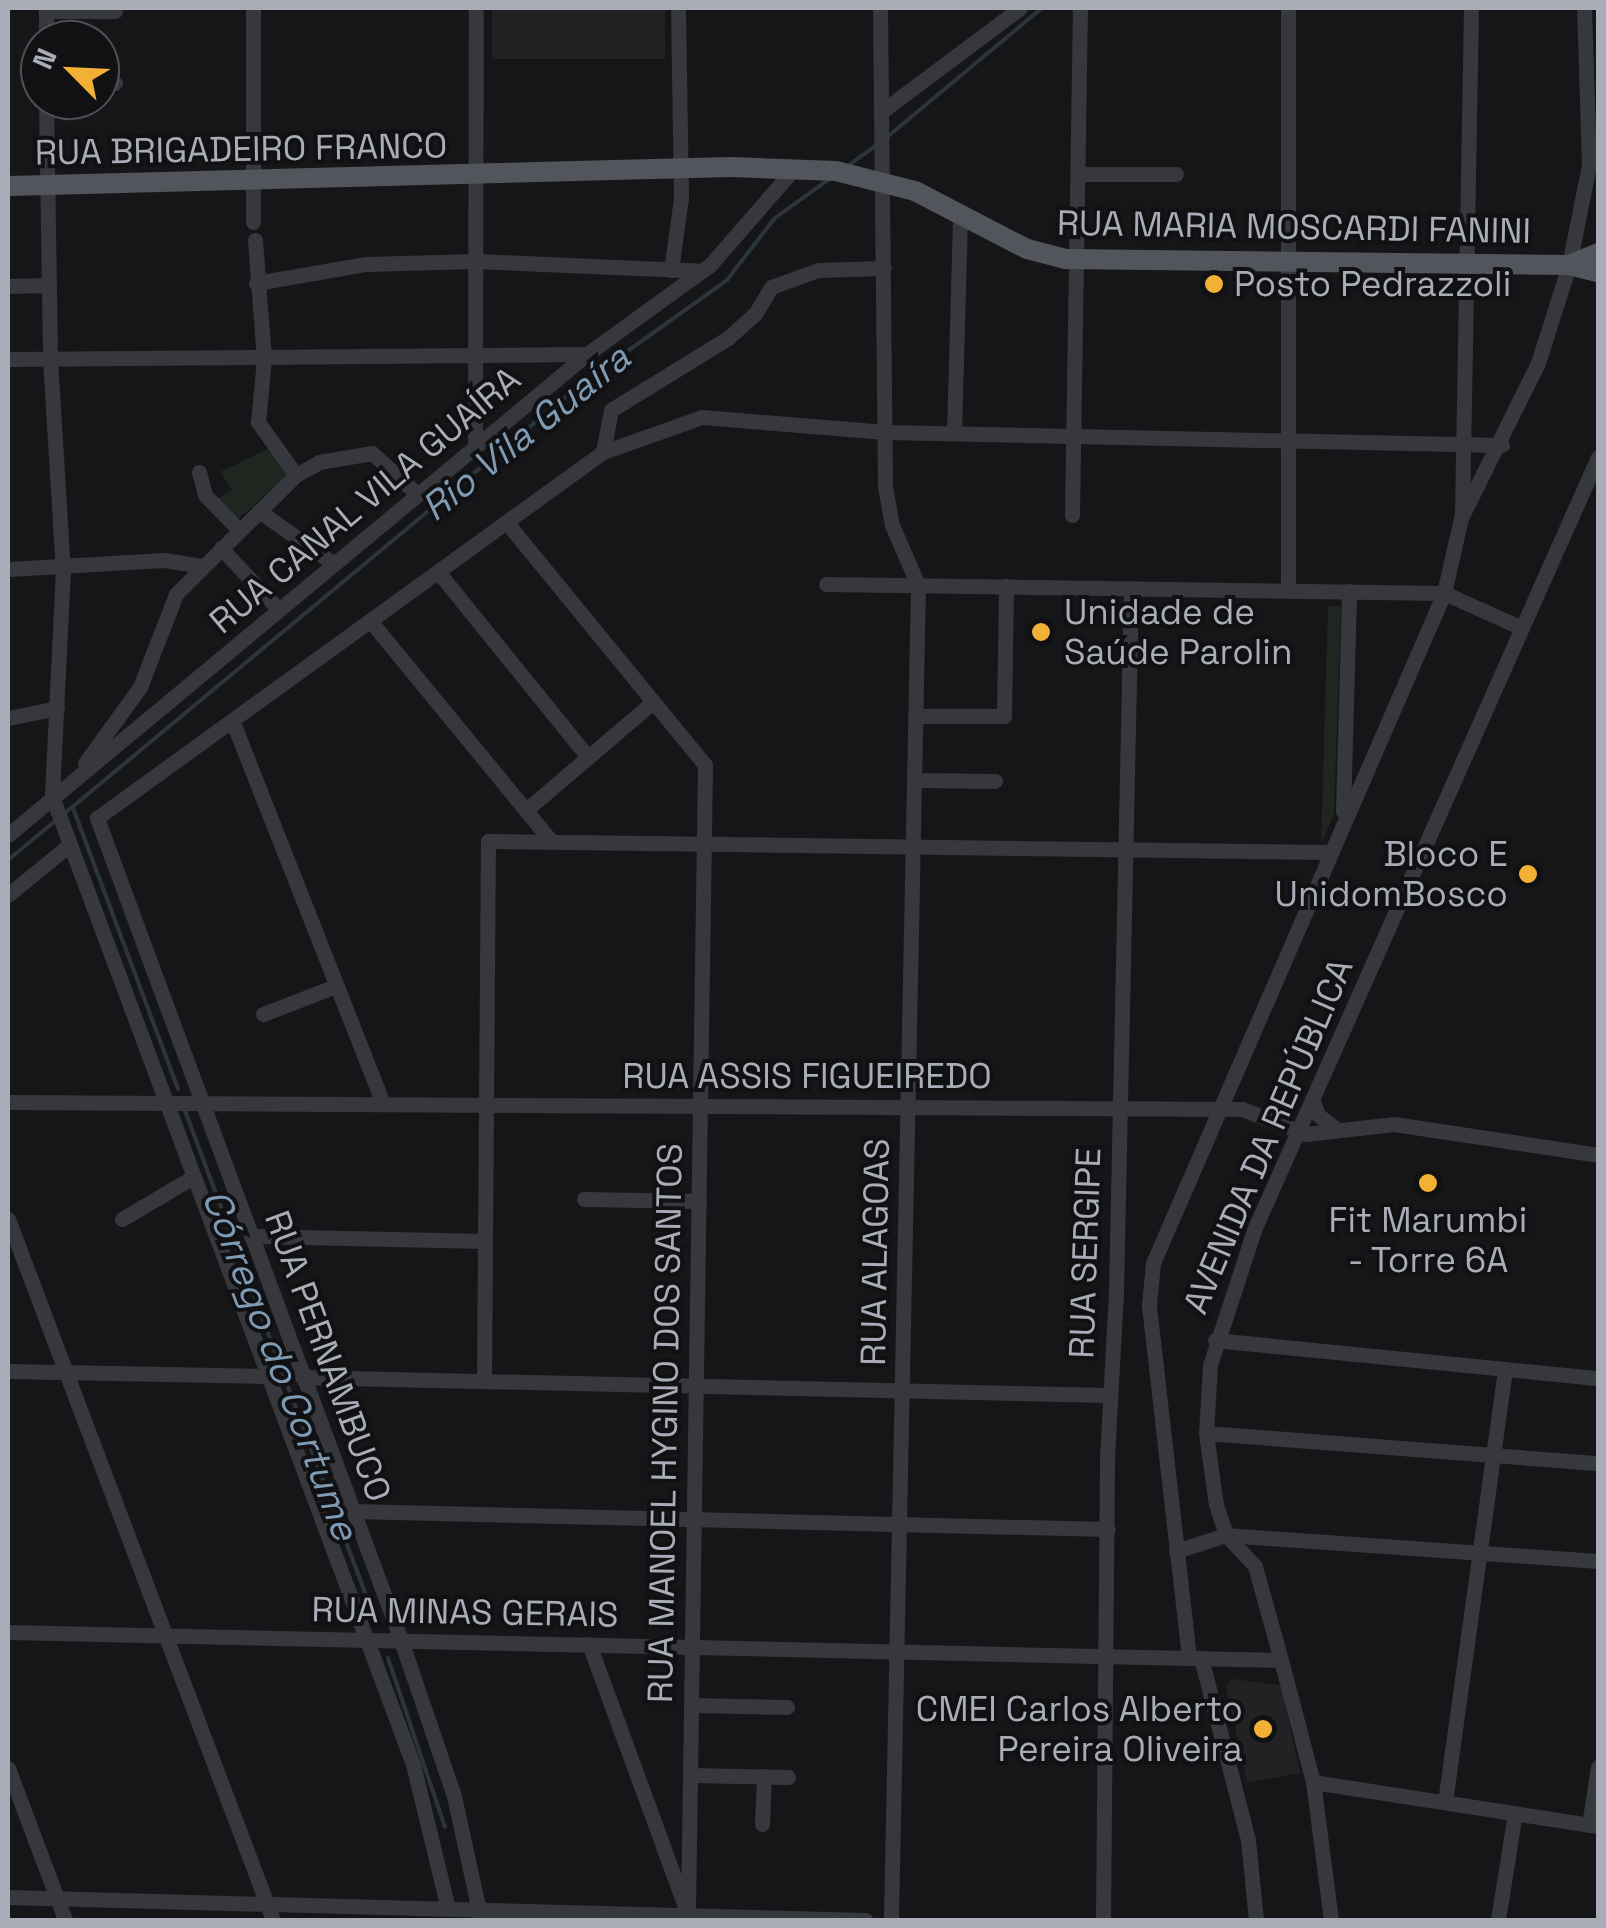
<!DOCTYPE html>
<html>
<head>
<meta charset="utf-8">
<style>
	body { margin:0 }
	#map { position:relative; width:1606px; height:1928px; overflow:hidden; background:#161618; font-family:"Space Grotesk",sans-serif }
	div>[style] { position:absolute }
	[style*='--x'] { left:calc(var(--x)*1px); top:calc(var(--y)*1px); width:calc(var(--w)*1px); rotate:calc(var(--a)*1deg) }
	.built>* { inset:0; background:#222225; transform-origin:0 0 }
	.green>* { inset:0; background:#1e261f }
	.stream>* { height:4px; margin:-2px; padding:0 2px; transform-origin:2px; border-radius:2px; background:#2c353c }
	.minor>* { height:15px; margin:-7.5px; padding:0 7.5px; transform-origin:7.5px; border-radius:7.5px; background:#37383d }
	.major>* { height:20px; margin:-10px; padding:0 10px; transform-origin:10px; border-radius:10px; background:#53555c }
	.dots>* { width:28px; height:28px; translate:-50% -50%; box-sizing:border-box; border:5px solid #111113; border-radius:50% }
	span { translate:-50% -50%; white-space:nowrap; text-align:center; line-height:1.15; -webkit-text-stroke:8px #111113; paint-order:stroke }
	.street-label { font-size:35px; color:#a8adb8 }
	.poi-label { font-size:35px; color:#a8adb8 }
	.left { translate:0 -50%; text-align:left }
	.right { translate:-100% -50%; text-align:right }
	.water-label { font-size:38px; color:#7f9bb3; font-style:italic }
	.frame { position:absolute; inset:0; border:10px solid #a8adb8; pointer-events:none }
	.north { position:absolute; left:20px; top:20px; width:100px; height:100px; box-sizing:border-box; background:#111113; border:2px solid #4d4f55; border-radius:50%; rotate:294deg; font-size:28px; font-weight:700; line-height:40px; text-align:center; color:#a8adb8 }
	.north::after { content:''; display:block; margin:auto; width:35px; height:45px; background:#f2b134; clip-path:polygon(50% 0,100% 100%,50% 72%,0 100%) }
</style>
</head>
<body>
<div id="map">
	<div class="built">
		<div style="left:492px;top:8px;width:173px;height:51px"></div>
		<div style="clip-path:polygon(1233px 1679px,1281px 1685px,1300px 1773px,1247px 1783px,1226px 1686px)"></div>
	</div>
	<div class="green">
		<div style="clip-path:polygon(268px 449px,288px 474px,236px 521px,216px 500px,232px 489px,220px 472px)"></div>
		<div style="clip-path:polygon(1328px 606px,1341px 606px,1334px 814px,1321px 844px)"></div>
	</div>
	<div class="stream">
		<div style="--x:886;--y:138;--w:203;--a:-39.8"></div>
		<div style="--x:849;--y:165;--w:36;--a:-36"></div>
		<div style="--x:73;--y:808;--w:300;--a:69.5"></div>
		<div style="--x:65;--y:813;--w:670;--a:-39.73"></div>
		<div style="--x:580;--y:385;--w:181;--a:-35.5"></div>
		<div style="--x:727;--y:280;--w:78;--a:-52.3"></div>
		<div style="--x:775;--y:218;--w:67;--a:-35.8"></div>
		<div style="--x:8;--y:860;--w:60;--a:-39.6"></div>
		<div style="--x:184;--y:1108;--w:549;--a:69.52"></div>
		<div style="--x:388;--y:1658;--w:178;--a:71.4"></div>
	</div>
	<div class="minor">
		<div style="--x:880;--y:8;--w:478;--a:89.4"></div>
		<div style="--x:885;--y:486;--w:40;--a:80"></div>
		<div style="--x:892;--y:525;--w:65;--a:66.6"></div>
		<div style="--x:918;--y:585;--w:1335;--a:91.16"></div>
		<div style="--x:46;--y:11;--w:69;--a:0"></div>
		<div style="--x:46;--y:40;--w:32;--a:-90"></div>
		<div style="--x:100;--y:83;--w:15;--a:0"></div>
		<div style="--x:46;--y:100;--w:259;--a:89.1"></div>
		<div style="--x:50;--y:359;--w:210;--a:86.5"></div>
		<div style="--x:63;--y:569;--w:227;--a:92.8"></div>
		<div style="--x:52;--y:796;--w:1033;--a:69.55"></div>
		<div style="--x:413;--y:1764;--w:149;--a:76.4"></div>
		<div style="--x:881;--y:112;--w:174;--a:-36.8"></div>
		<div style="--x:1079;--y:174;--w:97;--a:0"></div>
		<div style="--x:253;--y:222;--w:214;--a:-90"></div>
		<div style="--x:255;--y:240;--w:119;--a:85.7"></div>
		<div style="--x:264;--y:359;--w:63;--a:95.4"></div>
		<div style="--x:258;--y:422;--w:65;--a:54.4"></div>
		<div style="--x:671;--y:270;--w:73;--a:-82.1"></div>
		<div style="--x:681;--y:198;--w:190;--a:-90.9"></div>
		<div style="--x:256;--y:283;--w:112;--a:-9.8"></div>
		<div style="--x:366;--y:264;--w:110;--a:-1.6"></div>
		<div style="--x:476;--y:261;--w:226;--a:2.5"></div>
		<div style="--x:8;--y:286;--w:40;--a:-1.4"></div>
		<div style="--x:8;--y:359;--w:579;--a:-0.49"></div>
		<div style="--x:954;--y:433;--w:219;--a:-88.4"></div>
		<div style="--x:475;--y:447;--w:439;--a:-89.9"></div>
		<div style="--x:603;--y:452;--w:105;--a:-19.5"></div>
		<div style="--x:702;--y:417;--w:184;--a:4.7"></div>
		<div style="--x:885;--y:432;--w:617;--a:1.21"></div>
		<div style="--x:199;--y:472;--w:24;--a:75"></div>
		<div style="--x:205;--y:495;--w:49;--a:45.8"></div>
		<div style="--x:259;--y:511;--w:92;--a:35.2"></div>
		<div style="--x:1462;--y:514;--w:506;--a:-88.98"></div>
		<div style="--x:1072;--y:515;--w:507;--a:-89.1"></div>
		<div style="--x:507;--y:523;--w:313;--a:50.7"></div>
		<div style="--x:705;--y:765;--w:1151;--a:90.85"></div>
		<div style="--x:221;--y:548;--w:85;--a:46.9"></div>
		<div style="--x:8;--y:569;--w:156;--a:-3.3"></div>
		<div style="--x:164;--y:560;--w:38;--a:9"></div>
		<div style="--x:439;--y:573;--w:237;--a:51"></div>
		<div style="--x:826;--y:584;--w:618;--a:0.83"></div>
		<div style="--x:1444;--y:593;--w:85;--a:24.2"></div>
		<div style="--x:1288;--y:591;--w:583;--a:-90"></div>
		<div style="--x:372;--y:623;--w:283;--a:50.6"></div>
		<div style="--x:916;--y:716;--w:88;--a:0"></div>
		<div style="--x:1004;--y:716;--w:130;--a:-89.1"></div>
		<div style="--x:8;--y:718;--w:50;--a:-11.5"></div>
		<div style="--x:234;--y:725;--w:406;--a:68.5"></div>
		<div style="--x:85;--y:763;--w:94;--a:-54.1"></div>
		<div style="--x:140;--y:687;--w:100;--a:-68.8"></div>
		<div style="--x:176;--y:594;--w:169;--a:-44.8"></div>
		<div style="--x:296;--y:475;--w:26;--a:-29"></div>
		<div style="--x:319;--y:462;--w:54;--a:-9.6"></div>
		<div style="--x:372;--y:453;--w:62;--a:42.4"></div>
		<div style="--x:914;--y:780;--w:81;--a:0.7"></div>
		<div style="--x:526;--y:810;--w:167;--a:-40.4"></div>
		<div style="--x:1343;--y:811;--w:220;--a:-88.4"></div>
		<div style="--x:8;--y:835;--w:753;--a:-39.72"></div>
		<div style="--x:587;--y:354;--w:152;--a:-35.9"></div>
		<div style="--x:710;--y:265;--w:125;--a:-48.9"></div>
		<div style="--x:8;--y:895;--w:79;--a:-39.3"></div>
		<div style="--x:263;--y:1014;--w:78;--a:-21"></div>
		<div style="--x:1312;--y:1099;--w:17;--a:69"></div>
		<div style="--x:1318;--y:1115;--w:24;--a:38"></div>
		<div style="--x:8;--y:1102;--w:1234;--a:0.33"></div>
		<div style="--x:1242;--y:1109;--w:69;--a:21.3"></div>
		<div style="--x:1306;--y:1134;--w:89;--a:-6.5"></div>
		<div style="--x:1394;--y:1124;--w:206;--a:8.6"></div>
		<div style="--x:584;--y:1199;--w:115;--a:1"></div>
		<div style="--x:8;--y:1219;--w:749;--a:69.29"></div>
		<div style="--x:122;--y:1219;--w:82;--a:-30.6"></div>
		<div style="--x:251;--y:1236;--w:234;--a:1.2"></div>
		<div style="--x:1215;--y:1340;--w:385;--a:5.7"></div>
		<div style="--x:8;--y:1371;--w:257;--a:1.1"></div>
		<div style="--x:302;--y:1377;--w:807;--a:1.28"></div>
		<div style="--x:484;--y:1381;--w:540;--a:-89.58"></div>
		<div style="--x:488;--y:841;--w:841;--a:0.75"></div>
		<div style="--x:1206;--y:1433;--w:393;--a:4.4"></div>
		<div style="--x:353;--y:1511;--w:755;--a:1.37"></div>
		<div style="--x:1176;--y:1551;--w:52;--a:-17.7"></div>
		<div style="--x:1226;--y:1535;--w:373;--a:4"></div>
		<div style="--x:8;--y:1632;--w:1273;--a:1.26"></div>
		<div style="--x:589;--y:1644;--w:280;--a:69.9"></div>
		<div style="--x:1189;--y:1657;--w:354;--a:-96.5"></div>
		<div style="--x:1149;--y:1305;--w:42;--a:-84.6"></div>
		<div style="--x:1153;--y:1263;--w:730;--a:-66.52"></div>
		<div style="--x:1444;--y:593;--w:77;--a:-77.2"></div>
		<div style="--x:1461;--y:518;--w:173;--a:-63.6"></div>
		<div style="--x:1538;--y:363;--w:103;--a:-72.4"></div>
		<div style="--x:1569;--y:265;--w:102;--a:-78.7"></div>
		<div style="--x:1589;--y:165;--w:157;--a:-91.8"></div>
		<div style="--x:1201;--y:1658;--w:188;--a:75.5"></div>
		<div style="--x:1248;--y:1840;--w:80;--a:84.3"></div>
		<div style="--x:691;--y:1705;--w:96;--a:1.2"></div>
		<div style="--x:8;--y:1768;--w:162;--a:69.4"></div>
		<div style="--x:690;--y:1775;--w:98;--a:1.2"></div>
		<div style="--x:1313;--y:1782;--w:288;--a:8.8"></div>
		<div style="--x:1445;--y:1802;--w:434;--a:-82.1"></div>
		<div style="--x:762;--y:1824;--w:48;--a:-87.6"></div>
		<div style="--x:1589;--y:1825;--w:59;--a:-81.2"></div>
		<div style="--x:8;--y:1897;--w:858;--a:1.54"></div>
		<div style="--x:481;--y:1920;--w:127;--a:-102.3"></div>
		<div style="--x:454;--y:1796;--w:165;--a:-108.8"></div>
		<div style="--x:401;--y:1640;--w:876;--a:-110.3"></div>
		<div style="--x:97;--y:818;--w:624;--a:-35.88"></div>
		<div style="--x:603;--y:452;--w:43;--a:-79.2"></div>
		<div style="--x:611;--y:410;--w:137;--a:-31.6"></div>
		<div style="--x:728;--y:338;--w:36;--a:-42"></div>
		<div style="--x:755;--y:314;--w:31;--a:-59"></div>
		<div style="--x:771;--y:287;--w:50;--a:-19.9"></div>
		<div style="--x:818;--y:270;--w:66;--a:-1.7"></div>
		<div style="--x:1103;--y:1920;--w:462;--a:-89.5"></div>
		<div style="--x:1107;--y:1458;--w:167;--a:-86.9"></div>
		<div style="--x:1116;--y:1291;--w:703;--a:-88.78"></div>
		<div style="--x:1331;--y:1920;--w:139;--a:-97.4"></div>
		<div style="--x:1313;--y:1782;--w:126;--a:-104.7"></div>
		<div style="--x:1281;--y:1660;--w:98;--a:-105.5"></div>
		<div style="--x:1255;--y:1566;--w:42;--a:-133.1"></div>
		<div style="--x:1226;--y:1535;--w:32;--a:-108"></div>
		<div style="--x:1216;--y:1505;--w:73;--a:-97.9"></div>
		<div style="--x:1206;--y:1433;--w:68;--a:-86.6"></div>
		<div style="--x:1210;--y:1365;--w:142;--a:-71.9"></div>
		<div style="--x:1254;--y:1230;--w:846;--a:-66.01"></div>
		<div style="--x:1498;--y:1920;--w:108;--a:-81"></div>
	</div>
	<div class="major">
		<div style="--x:8;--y:186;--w:723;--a:-1.51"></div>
		<div style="--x:731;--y:167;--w:105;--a:2.2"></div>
		<div style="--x:836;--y:171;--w:81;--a:14.2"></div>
		<div style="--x:915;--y:191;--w:126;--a:27.4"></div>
		<div style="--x:1027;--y:249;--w:40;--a:14.4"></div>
		<div style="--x:1066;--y:259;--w:503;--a:0.68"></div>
		<div style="--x:1569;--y:265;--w:30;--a:14"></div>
		<div style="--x:1569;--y:265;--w:31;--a:-22"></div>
	</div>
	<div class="dots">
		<div style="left:1214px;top:284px;background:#f2b134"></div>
		<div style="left:1041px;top:632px;background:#f2b134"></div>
		<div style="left:1528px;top:874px;background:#f2b134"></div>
		<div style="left:1428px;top:1183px;background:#f2b134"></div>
		<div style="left:1263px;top:1729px;background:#f2b134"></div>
	</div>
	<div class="street-label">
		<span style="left:241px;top:149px;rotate:-1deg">RUA BRIGADEIRO FRANCO</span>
		<span style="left:1294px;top:227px;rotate:1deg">RUA MARIA MOSCARDI FANINI</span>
		<span style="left:365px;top:500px;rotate:-40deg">RUA CANAL VILA GUAÍRA</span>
		<span style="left:807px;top:1076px">RUA ASSIS FIGUEIREDO</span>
		<span style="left:1268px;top:1136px;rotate:-67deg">AVENIDA DA REPÚBLICA</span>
		<span style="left:875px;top:1252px;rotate:-89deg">RUA ALAGOAS</span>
		<span style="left:1085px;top:1253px;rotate:-88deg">RUA SERGIPE</span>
		<span style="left:328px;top:1356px;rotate:70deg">RUA PERNAMBUCO</span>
		<span style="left:665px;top:1423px;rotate:-89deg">RUA MANOEL HYGINO DOS SANTOS</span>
		<span style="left:465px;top:1612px;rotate:1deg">RUA MINAS GERAIS</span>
	</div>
	<div class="poi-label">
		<span class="left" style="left:1234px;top:284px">Posto Pedrazzoli</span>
		<span class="left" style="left:1064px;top:632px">Unidade de<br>Saúde Parolin</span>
		<span class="right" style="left:1508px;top:874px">Bloco E<br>UnidomBosco</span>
		<span style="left:1428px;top:1240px">Fit Marumbi<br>- Torre 6A</span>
		<span class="right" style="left:1243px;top:1729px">CMEI Carlos Alberto<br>Pereira Oliveira</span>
	</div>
	<div class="water-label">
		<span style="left:526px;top:433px;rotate:-39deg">Rio Vila Guaíra</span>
		<span style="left:280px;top:1365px;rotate:69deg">Córrego do Cortume</span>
	</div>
	<div class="frame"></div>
	<div class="north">N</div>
</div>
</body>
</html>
